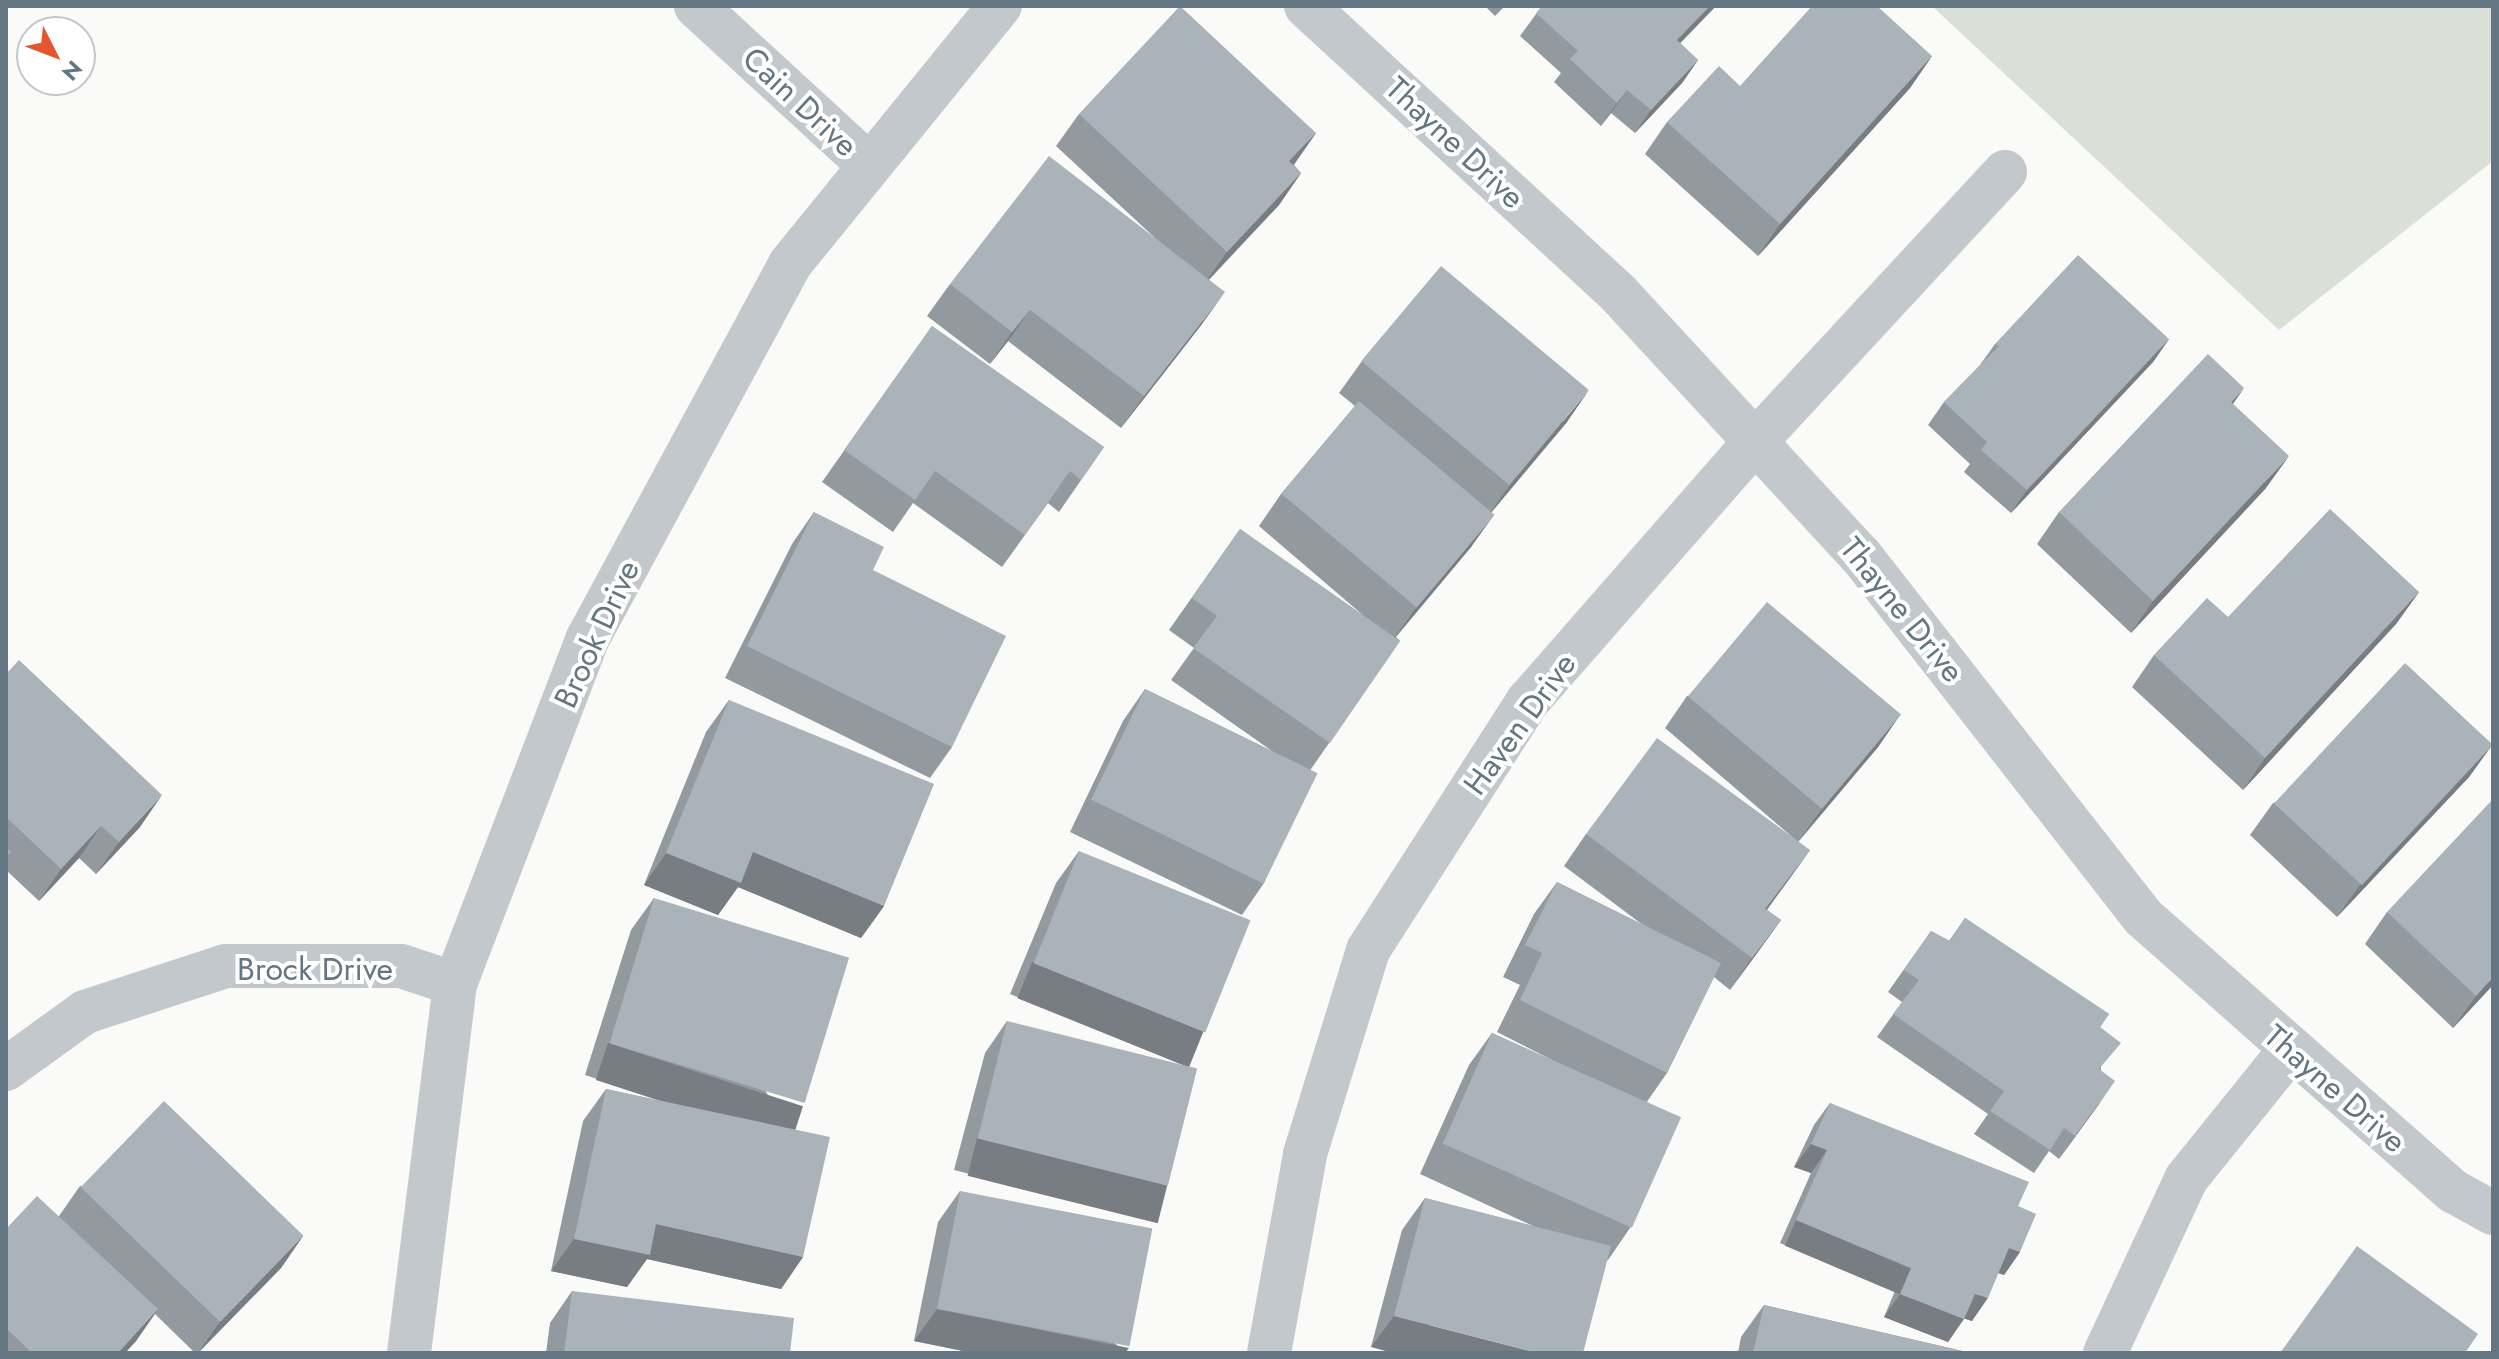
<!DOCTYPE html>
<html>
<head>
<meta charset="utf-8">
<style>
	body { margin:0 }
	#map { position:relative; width:2499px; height:1359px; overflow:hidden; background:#fafaf8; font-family:Jost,sans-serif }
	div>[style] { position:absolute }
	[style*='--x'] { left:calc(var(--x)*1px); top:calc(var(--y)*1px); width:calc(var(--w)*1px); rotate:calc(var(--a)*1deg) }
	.green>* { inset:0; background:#dadfd7 }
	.minor>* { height:44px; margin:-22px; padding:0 22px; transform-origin:22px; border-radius:22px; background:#c3c8cc }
	.wall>* { inset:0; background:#929a9f }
	.shaded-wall>* { inset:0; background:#777d82; transform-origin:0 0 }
	.building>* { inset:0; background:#aab3b9; transform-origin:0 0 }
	span { translate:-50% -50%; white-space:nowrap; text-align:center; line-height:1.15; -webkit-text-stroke:8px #fff; paint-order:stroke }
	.street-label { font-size:32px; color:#657683 }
	.frame { position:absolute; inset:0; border:8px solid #657683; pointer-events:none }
	.north { position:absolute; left:16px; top:16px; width:80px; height:80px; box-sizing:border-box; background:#fff; border:2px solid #c1c8cd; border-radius:50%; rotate:132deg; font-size:22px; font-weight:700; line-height:32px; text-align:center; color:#657683 }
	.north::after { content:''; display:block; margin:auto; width:28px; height:36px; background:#e4572e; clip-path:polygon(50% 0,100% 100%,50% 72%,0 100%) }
</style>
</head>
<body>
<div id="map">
	<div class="green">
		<div style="clip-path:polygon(1932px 6px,2493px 6px,2493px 161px,2279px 330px)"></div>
	</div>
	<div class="minor">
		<div style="--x:696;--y:6;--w:235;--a:42.6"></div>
		<div style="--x:1306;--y:6;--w:424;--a:42.6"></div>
		<div style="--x:1618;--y:293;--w:358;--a:47.3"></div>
		<div style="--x:1861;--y:556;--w:458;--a:52"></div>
		<div style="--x:2143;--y:917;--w:414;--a:41.5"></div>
		<div style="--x:2453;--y:1191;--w:46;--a:28.8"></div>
		<div style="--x:6;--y:1069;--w:97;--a:-35.8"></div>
		<div style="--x:85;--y:1012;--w:148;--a:-18.1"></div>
		<div style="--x:226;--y:966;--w:175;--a:0"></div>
		<div style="--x:401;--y:966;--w:57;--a:18.4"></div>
		<div style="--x:409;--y:1353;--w:372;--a:-82.9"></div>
		<div style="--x:455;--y:984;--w:371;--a:-69"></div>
		<div style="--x:588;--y:638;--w:425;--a:-61.6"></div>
		<div style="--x:790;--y:264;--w:333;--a:-50.9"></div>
		<div style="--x:1269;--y:1353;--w:202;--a:-79.7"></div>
		<div style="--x:1305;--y:1154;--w:214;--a:-72.8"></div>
		<div style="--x:1368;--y:950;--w:296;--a:-57.3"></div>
		<div style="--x:1528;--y:701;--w:344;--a:-48.8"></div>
		<div style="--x:1755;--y:442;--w:368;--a:-47.2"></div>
		<div style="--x:2105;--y:1353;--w:192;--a:-65"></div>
		<div style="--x:2186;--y:1179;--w:166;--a:-51.1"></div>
	</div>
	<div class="wall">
		<div style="clip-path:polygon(1485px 6px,1505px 6px,1495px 16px)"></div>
		<div style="clip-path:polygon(1542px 6px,1716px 6px,1680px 43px,1698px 60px,1682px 83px,1635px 133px,1611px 113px,1601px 126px,1554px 82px,1561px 73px,1520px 36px)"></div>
		<div style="clip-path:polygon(1932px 56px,1910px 88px,1758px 256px,1645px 154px,1667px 122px,1740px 86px)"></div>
		<div style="clip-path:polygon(1079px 114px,1316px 133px,1294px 165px,1301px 173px,1279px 205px,1209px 280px,1202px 324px,1121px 428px,1008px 341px,990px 364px,927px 316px,950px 284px,1154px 237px,1056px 146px)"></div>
		<div style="clip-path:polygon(932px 326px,1104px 447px,1059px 512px,1048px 503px,1002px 567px,913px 503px,893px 532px,822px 482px)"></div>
		<div style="clip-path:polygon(2169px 339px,2153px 362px,2011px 513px,1964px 472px,1970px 464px,1928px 425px,1944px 402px,1980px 365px,1995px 344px)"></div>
		<div style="clip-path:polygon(1362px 361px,1567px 422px,1491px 513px,1471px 547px,1396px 637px,1400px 641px,1311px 769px,1264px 883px,1242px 915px,1070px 832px,1123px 721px,1145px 689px,1272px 751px,1171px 680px,1194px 648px,1169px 630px,1240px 529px,1364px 616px,1259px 526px,1281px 494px,1355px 406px,1339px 393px)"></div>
		<div style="clip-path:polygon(2233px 404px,2266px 488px,2131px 633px,2037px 544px,2059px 512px)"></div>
		<div style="clip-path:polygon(814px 512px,952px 747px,930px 778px,725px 678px,792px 544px)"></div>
		<div style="clip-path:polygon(2419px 592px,2396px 624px,2243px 790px,2132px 687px,2154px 655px,2228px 617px)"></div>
		<div style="clip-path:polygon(6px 674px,140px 827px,96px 874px,79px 858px,39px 901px,6px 870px)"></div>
		<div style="clip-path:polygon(1687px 696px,1900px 715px,1878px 747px,1798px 842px,1665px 728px)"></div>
		<div style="clip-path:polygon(729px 700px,884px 906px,861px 938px,738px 887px,718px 915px,644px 885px,706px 732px)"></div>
		<div style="clip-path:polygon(2492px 745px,2469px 777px,2337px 917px,2250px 835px,2273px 803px)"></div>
		<div style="clip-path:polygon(1586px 834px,1810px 850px,1767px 910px,1781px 920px,1730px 990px,1714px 977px,1667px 1073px,1646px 1103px,1630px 1228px,1608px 1260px,1371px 1347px,1402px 1230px,1425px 1198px,1533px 1226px,1420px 1174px,1469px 1065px,1492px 1033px,1568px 1068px,1497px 1032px,1520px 985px,1503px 977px,1534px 914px,1557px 882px,1643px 925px,1564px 866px)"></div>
		<div style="clip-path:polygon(1079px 851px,1203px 1032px,1181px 1064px,1010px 994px,1056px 883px)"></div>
		<div style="clip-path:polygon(654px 898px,787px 1128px,803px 1257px,781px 1289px,647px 1259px,627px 1287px,551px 1271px,583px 1121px,606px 1089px,678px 1105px,585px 1075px,631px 930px)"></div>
		<div style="clip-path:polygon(2387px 912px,2493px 985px,2453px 1028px,2365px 944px)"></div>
		<div style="clip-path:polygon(1965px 918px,2109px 1014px,2100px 1027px,2101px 1070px,2099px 1104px,2059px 1159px,2049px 1151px,2034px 1173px,1974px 1134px,1988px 1114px,1877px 1037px,1902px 1002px,1888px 992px,1931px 931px,1949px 941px)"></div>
		<div style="clip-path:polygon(1007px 1021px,1167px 1187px,1144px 1219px,954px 1170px,985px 1053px)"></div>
		<div style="clip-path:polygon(1830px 1103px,2018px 1206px,2020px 1252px,2004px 1275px,1998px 1273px,1972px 1321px,1964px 1318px,1948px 1342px,1884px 1317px,1895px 1291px,1780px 1243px,1811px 1173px,1794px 1167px,1814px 1125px)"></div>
		<div style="clip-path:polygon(80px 1186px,303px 1236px,281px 1268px,198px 1353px,195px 1353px,155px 1314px,136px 1341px,125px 1353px,6px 1353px,6px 1229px,59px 1216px)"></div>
		<div style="clip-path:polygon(960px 1191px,1125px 1353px,973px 1353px,914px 1341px,938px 1222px)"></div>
		<div style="clip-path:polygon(572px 1291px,790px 1353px,546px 1353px,550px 1323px)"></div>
		<div style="clip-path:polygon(1764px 1305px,1971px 1353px,1738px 1353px,1741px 1337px)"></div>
	</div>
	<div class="shaded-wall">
		<div style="clip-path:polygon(1710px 6px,1716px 6px,1661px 63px,1677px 40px)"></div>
		<div style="clip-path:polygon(1932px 56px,1910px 88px,1758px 256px,1780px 224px)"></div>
		<div style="clip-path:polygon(1698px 60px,1682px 83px,1635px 133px,1651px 110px)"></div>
		<div style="clip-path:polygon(1627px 90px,1611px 113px,1601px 126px,1617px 103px)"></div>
		<div style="clip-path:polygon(1316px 133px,1293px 165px,1289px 161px)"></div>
		<div style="clip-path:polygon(1301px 173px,1279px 205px,1204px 284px,1227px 252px)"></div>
		<div style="clip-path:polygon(1225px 292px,1202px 324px,1121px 428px,1144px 396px)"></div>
		<div style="clip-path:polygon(1030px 310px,1008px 341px,990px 364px,1012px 332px)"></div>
		<div style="clip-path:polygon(2169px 339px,2153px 362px,2011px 513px,2027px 490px)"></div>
		<div style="clip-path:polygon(2244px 388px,2222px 420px,2231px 402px)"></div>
		<div style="clip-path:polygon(1589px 390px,1567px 422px,1487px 517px,1510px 485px)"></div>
		<div style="clip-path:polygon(2289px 456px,2266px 488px,2131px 633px,2153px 601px)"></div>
		<div style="clip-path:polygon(1494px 515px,1471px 547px,1393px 640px,1416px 608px)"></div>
		<div style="clip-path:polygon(2419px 592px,2396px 624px,2243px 790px,2265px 758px)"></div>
		<div style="clip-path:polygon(1900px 715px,1878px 747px,1798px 842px,1821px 810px)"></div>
		<div style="clip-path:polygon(2492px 745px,2469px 777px,2337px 917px,2360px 885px)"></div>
		<div style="clip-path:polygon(162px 795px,140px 827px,96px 874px,119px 842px)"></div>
		<div style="clip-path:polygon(101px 826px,79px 858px,39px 901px,61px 869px)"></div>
		<div style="clip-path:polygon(1810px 850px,1787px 882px,1743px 941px,1765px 909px)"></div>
		<div style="clip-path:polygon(753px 852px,884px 906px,861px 938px,738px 887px,718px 915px,644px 885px,666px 853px)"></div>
		<div style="clip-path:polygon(1781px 920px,1758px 952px,1730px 990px,1752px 958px)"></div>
		<div style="left:1032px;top:962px;width:185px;height:39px;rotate:22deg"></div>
		<div style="clip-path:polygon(2493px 977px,2493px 985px,2453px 1028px,2476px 996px)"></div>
		<div style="left:608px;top:1043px;width:205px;height:39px;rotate:18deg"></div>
		<div style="clip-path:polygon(2115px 1081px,2099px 1104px,2059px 1159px,2075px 1136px)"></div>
		<div style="left:977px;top:1138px;width:196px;height:39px;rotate:14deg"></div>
		<div style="clip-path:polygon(1811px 1144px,1827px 1150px,1811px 1173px,1794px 1167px)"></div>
		<div style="left:1796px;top:1220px;width:125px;height:28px;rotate:23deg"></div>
		<div style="clip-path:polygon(656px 1224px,803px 1257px,781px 1289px,647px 1259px,627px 1287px,551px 1271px,574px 1239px)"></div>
		<div style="clip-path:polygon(303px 1236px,281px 1268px,198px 1353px,219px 1323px)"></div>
		<div style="clip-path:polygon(2009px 1248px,2020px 1252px,2004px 1275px,1993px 1271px)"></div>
		<div style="clip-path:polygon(1900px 1294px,1964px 1319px,1948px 1342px,1884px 1317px)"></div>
		<div style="clip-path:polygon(1975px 1294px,1988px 1298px,1972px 1321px,1959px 1317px)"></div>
		<div style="clip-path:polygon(158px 1309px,136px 1341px,125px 1353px,118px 1353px)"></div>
		<div style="clip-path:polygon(937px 1309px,1129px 1348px,1125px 1353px,973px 1353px,914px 1341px)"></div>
		<div style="clip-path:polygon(1394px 1316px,1538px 1353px,1393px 1353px,1371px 1347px)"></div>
	</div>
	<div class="building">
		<div style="clip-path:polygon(1180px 6px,1316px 133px,1289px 161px,1301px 173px,1227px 252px,1079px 114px)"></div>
		<div style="clip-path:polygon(1542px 6px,1710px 6px,1677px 40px,1698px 60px,1651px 110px,1627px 90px,1617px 103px,1570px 59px,1578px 51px,1536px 13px)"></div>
		<div style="clip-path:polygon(1812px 6px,1877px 6px,1932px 56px,1780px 224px,1667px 122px,1719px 66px,1740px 86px)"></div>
		<div style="clip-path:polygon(1049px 156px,1225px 292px,1144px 396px,1030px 310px,1012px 332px,950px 284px)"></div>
		<div style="clip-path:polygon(2078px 255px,2169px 339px,2027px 490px,1981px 450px,1987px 442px,1944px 402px,1999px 346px,1995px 344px)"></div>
		<div style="left:1441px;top:266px;width:193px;height:124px;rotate:40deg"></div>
		<div style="clip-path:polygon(932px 326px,1104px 447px,1081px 480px,1070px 471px,1025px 535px,935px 471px,915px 500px,844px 450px)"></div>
		<div style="clip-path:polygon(2208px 354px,2244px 388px,2231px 402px,2289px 456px,2153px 601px,2059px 512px)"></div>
		<div style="left:1359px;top:401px;width:177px;height:121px;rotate:40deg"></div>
		<div style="clip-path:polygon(2330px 509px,2419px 592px,2265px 758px,2154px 655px,2207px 598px,2228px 617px)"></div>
		<div style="clip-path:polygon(814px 512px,884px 547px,873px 570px,1006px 636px,952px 747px,747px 646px)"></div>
		<div style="clip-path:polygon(1240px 529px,1400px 641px,1330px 743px,1193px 648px,1217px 616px,1192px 598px)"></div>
		<div style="left:1767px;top:602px;width:175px;height:123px;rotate:40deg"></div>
		<div style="clip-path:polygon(19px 660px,162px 795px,119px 842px,101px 826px,61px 869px,6px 817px,6px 674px)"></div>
		<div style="left:2405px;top:663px;width:120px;height:192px;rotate:43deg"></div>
		<div style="left:1145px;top:689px;width:192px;height:123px;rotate:26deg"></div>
		<div style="clip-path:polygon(729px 700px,934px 784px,884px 906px,753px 852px,741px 883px,666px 853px)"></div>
		<div style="clip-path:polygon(1657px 738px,1810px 850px,1765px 909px,1781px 920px,1752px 958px,1586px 834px)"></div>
		<div style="clip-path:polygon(2493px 799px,2493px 977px,2476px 996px,2387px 912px)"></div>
		<div style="clip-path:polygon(6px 847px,11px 852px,6px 857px)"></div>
		<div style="left:1079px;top:851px;width:185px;height:121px;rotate:22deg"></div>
		<div style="clip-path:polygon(1557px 882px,1721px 963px,1667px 1073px,1520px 1000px,1542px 953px,1525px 945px)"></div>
		<div style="left:654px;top:898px;width:204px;height:152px;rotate:17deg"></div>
		<div style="clip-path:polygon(1965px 918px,2109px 1014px,2100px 1027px,2121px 1043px,2099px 1069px,2115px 1081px,2075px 1136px,2064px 1128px,2050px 1150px,1990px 1111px,2004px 1091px,1893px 1014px,1919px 980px,1904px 970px,1931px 931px,1950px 941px)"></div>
		<div style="left:1007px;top:1021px;width:196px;height:121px;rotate:14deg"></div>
		<div style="left:1492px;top:1033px;width:207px;height:121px;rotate:24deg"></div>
		<div style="clip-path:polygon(606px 1089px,830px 1137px,803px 1257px,656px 1224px,650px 1255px,574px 1239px)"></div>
		<div style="left:164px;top:1101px;width:194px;height:120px;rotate:44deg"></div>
		<div style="clip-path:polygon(1830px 1103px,2029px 1182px,2018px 1206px,2036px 1214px,2020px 1252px,2009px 1248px,1988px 1298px,1975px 1294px,1964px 1319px,1900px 1294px,1911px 1268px,1796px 1220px,1827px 1150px,1811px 1144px)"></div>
		<div style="left:960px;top:1191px;width:196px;height:120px;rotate:11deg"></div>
		<div style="clip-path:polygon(37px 1196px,158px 1309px,118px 1353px,32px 1353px,6px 1328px,6px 1229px)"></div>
		<div style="clip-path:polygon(1425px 1198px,1611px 1246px,1583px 1353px,1538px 1353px,1394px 1316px)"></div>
		<div style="clip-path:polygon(2357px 1246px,2478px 1334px,2465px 1353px,2280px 1353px)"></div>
		<div style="clip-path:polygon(572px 1291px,794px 1318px,790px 1353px,564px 1353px)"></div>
		<div style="clip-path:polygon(1764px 1305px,1971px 1353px,1753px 1353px)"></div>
	</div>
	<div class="street-label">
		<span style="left:800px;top:102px;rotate:43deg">Cain Drive</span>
		<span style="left:1455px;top:143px;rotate:43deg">Thayne Drive</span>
		<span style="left:1902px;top:610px;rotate:51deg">Thayne Drive</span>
		<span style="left:597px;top:634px;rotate:-65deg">Brook Drive</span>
		<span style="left:1520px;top:724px;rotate:-54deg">Haven Drive</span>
		<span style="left:315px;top:969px">Brock Drive</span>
		<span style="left:2335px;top:1089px;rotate:41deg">Thayne Drive</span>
	</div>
	<div class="frame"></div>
	<div class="north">N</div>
</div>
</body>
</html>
